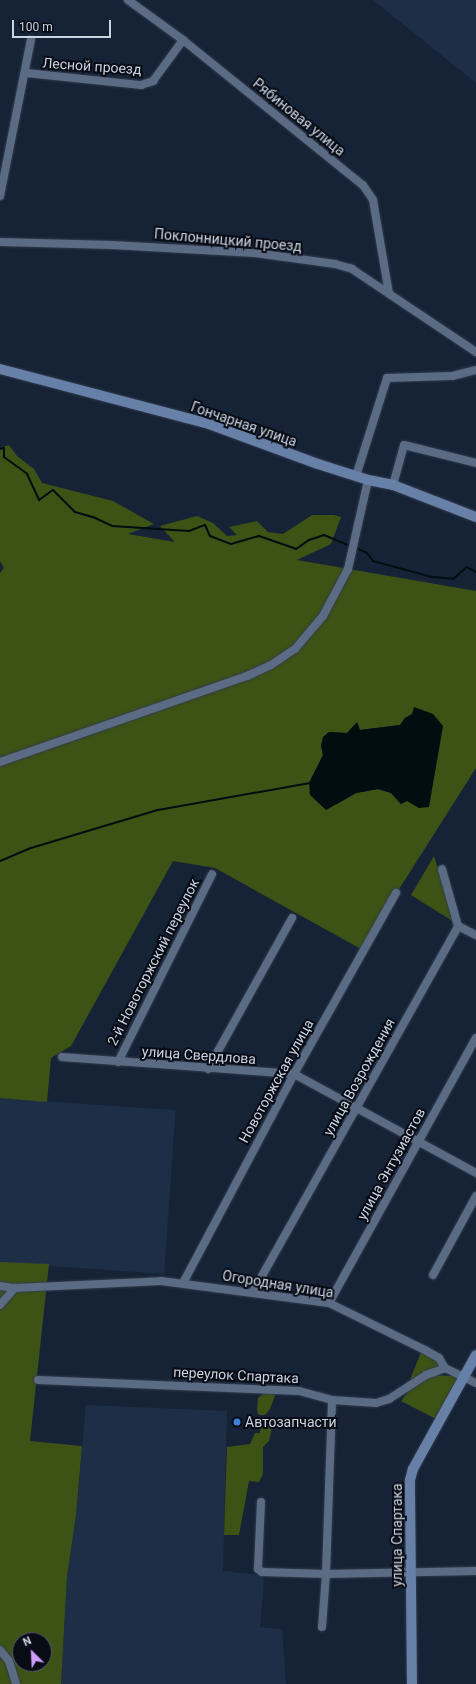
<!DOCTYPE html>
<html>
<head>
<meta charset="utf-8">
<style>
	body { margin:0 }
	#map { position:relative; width:476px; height:1684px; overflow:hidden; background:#162337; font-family:Roboto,sans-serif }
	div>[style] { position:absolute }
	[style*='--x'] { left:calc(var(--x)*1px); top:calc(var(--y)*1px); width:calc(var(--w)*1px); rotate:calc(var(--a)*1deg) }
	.built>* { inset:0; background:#1e2e47; transform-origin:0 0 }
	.green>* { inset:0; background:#3d5215 }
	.water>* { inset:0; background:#020d10 }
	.stream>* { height:2px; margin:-1px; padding:0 1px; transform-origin:1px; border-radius:1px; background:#020d10 }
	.roads { filter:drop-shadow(0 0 1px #333c4d) drop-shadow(0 0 1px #333c4d) }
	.street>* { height:8px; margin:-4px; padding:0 4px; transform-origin:4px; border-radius:4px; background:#5b6b83 }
	.secondary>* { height:10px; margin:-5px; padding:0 5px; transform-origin:5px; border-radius:5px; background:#6780a8 }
	.dots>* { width:11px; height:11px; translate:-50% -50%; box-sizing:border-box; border:2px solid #070c15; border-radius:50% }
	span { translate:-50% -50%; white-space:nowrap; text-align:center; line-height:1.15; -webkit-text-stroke:4px #070c15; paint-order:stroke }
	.street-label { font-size:14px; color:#cbd4e1 }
	.poi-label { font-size:14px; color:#cbd4e1 }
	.left { translate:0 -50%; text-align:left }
	.north { position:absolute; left:12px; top:1632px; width:40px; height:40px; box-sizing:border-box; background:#070c15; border:1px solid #555c67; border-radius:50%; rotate:336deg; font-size:11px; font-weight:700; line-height:16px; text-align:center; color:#cbd4e1 }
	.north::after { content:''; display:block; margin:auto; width:14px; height:18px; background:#d09dff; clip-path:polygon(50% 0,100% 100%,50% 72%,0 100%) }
	.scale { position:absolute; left:12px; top:20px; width:99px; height:18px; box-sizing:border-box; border:2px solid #cbd4e1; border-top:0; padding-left:5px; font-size:12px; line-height:14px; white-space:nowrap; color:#cbd4e1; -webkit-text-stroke:3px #070c15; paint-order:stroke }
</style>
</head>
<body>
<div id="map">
	<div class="built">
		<div style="clip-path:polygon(373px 0,476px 0,476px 83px)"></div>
		<div style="left:0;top:1098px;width:176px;height:164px;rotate:4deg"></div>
		<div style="clip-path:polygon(86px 1405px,227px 1411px,223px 1571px,262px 1575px,264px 1582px,260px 1627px,282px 1629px,286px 1684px,61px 1684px,67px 1577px,76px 1515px)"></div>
	</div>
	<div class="green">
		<div style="clip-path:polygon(evenodd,9px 445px,17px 456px,34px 469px,42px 483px,113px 501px,154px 524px,128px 534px,175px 542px,160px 526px,197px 516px,213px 523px,227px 536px,237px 535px,229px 527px,257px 521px,268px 532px,283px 534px,312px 515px,334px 515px,341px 517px,331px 544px,297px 560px,476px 591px,476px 768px,361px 949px,215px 868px,173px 861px,71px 1046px,51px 1058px,47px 1102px,0 1098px,0 573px,4px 568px,0 561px,0 448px,9px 445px,412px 714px,419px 808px,407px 800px,401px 804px,391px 793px,378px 789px,356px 793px,337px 804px,309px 783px,323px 755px,321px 745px,329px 732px,347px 733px,357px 723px,360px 730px,400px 725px,405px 718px,412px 714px)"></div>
		<div style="clip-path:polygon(434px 856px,454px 922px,411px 895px)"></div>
		<div style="clip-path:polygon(evenodd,0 1262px,49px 1264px,30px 1441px,82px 1446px,76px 1515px,67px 1577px,61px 1684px,0 1684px,0 1262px,20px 1640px,44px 1640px,44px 1664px,20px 1664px,20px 1640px)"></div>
		<div style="clip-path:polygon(421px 1352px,439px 1360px,440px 1367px,410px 1380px)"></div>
		<div style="clip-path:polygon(433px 1375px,453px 1376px,459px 1382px,436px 1419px,401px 1401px,412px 1387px)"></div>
		<div style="clip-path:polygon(264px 1393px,276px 1393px,270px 1409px,265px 1415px,259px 1415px,257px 1411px,258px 1398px)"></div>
		<div style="clip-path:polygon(260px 1423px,273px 1423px,269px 1441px,263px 1447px,263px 1474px,259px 1482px,249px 1481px,239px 1535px,224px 1535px,227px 1447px,250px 1444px,255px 1433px,260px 1433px)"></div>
	</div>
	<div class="water">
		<div style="clip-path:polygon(414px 707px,433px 714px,443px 726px,429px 807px,419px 808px,407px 801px,401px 804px,391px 793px,378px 789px,356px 793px,326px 810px,310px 795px,309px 783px,323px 755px,321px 745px,323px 737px,329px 732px,347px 733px,357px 722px,360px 730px,400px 725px,405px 718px,412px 714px)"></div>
	</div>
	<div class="stream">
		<div style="--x:0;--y:449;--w:4;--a:-14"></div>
		<div style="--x:4;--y:448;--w:9;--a:90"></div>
		<div style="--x:4;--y:457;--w:29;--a:36"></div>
		<div style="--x:27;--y:474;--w:29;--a:65"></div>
		<div style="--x:39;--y:500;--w:17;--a:-36"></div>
		<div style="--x:53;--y:490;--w:31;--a:45"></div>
		<div style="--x:75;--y:512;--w:19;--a:16"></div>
		<div style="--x:93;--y:517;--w:21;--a:25"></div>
		<div style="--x:112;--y:526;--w:77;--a:3.7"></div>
		<div style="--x:189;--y:531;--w:17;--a:-21"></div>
		<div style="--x:205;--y:525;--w:12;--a:66"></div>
		<div style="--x:210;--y:536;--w:22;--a:21"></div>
		<div style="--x:231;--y:544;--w:29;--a:-16"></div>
		<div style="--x:259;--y:536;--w:39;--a:19"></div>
		<div style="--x:296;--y:549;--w:16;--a:-35"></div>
		<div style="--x:309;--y:540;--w:16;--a:-18"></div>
		<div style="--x:324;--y:535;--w:28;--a:23"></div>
		<div style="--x:354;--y:547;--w:14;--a:25"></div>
		<div style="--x:367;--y:553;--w:10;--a:53"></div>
		<div style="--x:373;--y:561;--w:61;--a:15.2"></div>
		<div style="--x:432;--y:577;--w:21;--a:5"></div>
		<div style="--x:453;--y:579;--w:18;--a:-41"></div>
		<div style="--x:467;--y:567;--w:10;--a:29"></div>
		<div style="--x:0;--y:861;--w:34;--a:-23"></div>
		<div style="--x:31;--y:848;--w:133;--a:-16.7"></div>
		<div style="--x:158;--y:810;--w:153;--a:-10.1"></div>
	</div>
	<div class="roads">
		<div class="street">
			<div style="--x:128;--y:0;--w:68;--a:36"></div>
			<div style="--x:183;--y:40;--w:231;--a:38.9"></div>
			<div style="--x:363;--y:185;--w:18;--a:56"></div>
			<div style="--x:373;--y:200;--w:95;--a:80.3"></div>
			<div style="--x:26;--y:73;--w:116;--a:6"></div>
			<div style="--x:141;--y:85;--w:13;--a:-18"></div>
			<div style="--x:153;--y:81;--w:51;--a:-53.8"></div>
			<div style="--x:0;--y:196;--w:159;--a:-78.8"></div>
			<div style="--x:0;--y:242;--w:112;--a:1.5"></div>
			<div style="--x:112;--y:245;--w:143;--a:3.2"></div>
			<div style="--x:255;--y:253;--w:81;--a:7.8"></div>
			<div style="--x:335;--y:264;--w:18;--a:16"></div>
			<div style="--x:352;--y:269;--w:149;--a:33.8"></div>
			<div style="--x:356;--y:476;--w:103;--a:-72.4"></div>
			<div style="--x:387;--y:378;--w:65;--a:-1.8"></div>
			<div style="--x:452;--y:376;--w:25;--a:-14"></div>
			<div style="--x:393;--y:485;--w:41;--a:-74.6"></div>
			<div style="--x:404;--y:445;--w:74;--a:14"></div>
			<div style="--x:0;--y:762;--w:262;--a:-19.2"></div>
			<div style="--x:247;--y:676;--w:26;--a:-25"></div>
			<div style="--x:271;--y:665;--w:29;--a:-34"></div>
			<div style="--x:295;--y:649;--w:43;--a:-49.7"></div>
			<div style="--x:323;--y:616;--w:53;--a:-62"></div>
			<div style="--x:348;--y:569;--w:91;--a:-77.3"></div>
			<div style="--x:458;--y:926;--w:20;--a:27"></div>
			<div style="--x:62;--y:1057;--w:233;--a:4.2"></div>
			<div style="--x:294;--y:1074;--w:207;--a:28.5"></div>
			<div style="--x:118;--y:1062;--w:210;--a:-63.4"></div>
			<div style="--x:208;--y:1069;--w:173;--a:-60.9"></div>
			<div style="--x:433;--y:1275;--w:90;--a:-61.4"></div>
			<div style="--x:183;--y:1283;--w:237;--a:-62"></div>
			<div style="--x:294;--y:1074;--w:208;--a:-60.6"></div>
			<div style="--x:0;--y:1286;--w:15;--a:8"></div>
			<div style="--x:15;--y:1288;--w:146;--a:-2.7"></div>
			<div style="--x:161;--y:1281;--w:169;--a:7.5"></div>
			<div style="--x:329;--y:1303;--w:107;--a:26.1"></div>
			<div style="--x:425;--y:1350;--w:16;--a:30"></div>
			<div style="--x:439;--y:1358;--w:12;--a:59"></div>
			<div style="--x:445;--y:1368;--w:34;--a:26"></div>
			<div style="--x:253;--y:1292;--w:420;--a:-60.7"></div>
			<div style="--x:458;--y:926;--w:59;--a:-105.7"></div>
			<div style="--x:329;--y:1303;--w:303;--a:-61"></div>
			<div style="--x:0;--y:1305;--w:23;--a:-49"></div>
			<div style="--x:38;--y:1380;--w:261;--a:2.4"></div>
			<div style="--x:299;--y:1391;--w:34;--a:15"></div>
			<div style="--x:332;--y:1400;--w:44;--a:3.9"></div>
			<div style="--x:376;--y:1403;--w:14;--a:-17"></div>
			<div style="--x:389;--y:1399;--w:44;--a:-33"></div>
			<div style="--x:426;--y:1375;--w:20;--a:-20"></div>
			<div style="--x:261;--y:1502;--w:67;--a:92.6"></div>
			<div style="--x:258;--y:1569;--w:5;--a:37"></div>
			<div style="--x:262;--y:1572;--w:64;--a:1.8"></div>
			<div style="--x:326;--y:1574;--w:150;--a:-1.1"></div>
			<div style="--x:322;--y:1627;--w:53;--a:-85.7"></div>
			<div style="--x:326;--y:1574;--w:174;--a:-88"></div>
			<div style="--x:0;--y:1650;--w:14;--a:51"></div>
			<div style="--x:9;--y:1661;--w:24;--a:73"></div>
		</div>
		<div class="secondary">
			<div style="--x:0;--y:369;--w:216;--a:14.7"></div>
			<div style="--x:209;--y:424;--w:116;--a:20.2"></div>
			<div style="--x:318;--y:464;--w:52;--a:17.7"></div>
			<div style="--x:368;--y:480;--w:25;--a:11"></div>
			<div style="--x:393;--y:485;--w:89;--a:21.1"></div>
			<div style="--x:412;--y:1684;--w:204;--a:-90.6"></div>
			<div style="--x:410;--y:1480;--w:11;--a:-75"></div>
			<div style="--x:413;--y:1469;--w:130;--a:-61.1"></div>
		</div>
	</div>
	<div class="dots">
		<div style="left:237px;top:1422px;background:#3f7fe0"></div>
	</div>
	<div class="street-label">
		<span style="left:92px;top:66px;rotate:4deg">Лесной проезд</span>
		<span style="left:299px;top:117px;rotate:39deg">Рябиновая улица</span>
		<span style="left:228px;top:240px;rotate:5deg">Поклонницкий проезд</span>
		<span style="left:244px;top:424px;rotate:19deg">Гончарная улица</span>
		<span style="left:153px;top:962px;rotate:-63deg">2-й Новоторжский переулок</span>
		<span style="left:199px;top:1055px;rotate:4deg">улица Свердлова</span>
		<span style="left:359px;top:1077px;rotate:-61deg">улица Возрождения</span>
		<span style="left:276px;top:1081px;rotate:-61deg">Новоторжская улица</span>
		<span style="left:391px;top:1164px;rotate:-61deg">улица Энтузиастов</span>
		<span style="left:278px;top:1284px;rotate:9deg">Огородная улица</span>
		<span style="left:236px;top:1375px;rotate:3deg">переулок Спартака</span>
		<span style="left:397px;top:1535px;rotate:-90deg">улица Спартака</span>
	</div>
	<div class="poi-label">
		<span class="left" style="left:245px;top:1422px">Автозапчасти</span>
	</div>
	<div class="north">N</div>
	<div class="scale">100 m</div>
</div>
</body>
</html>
